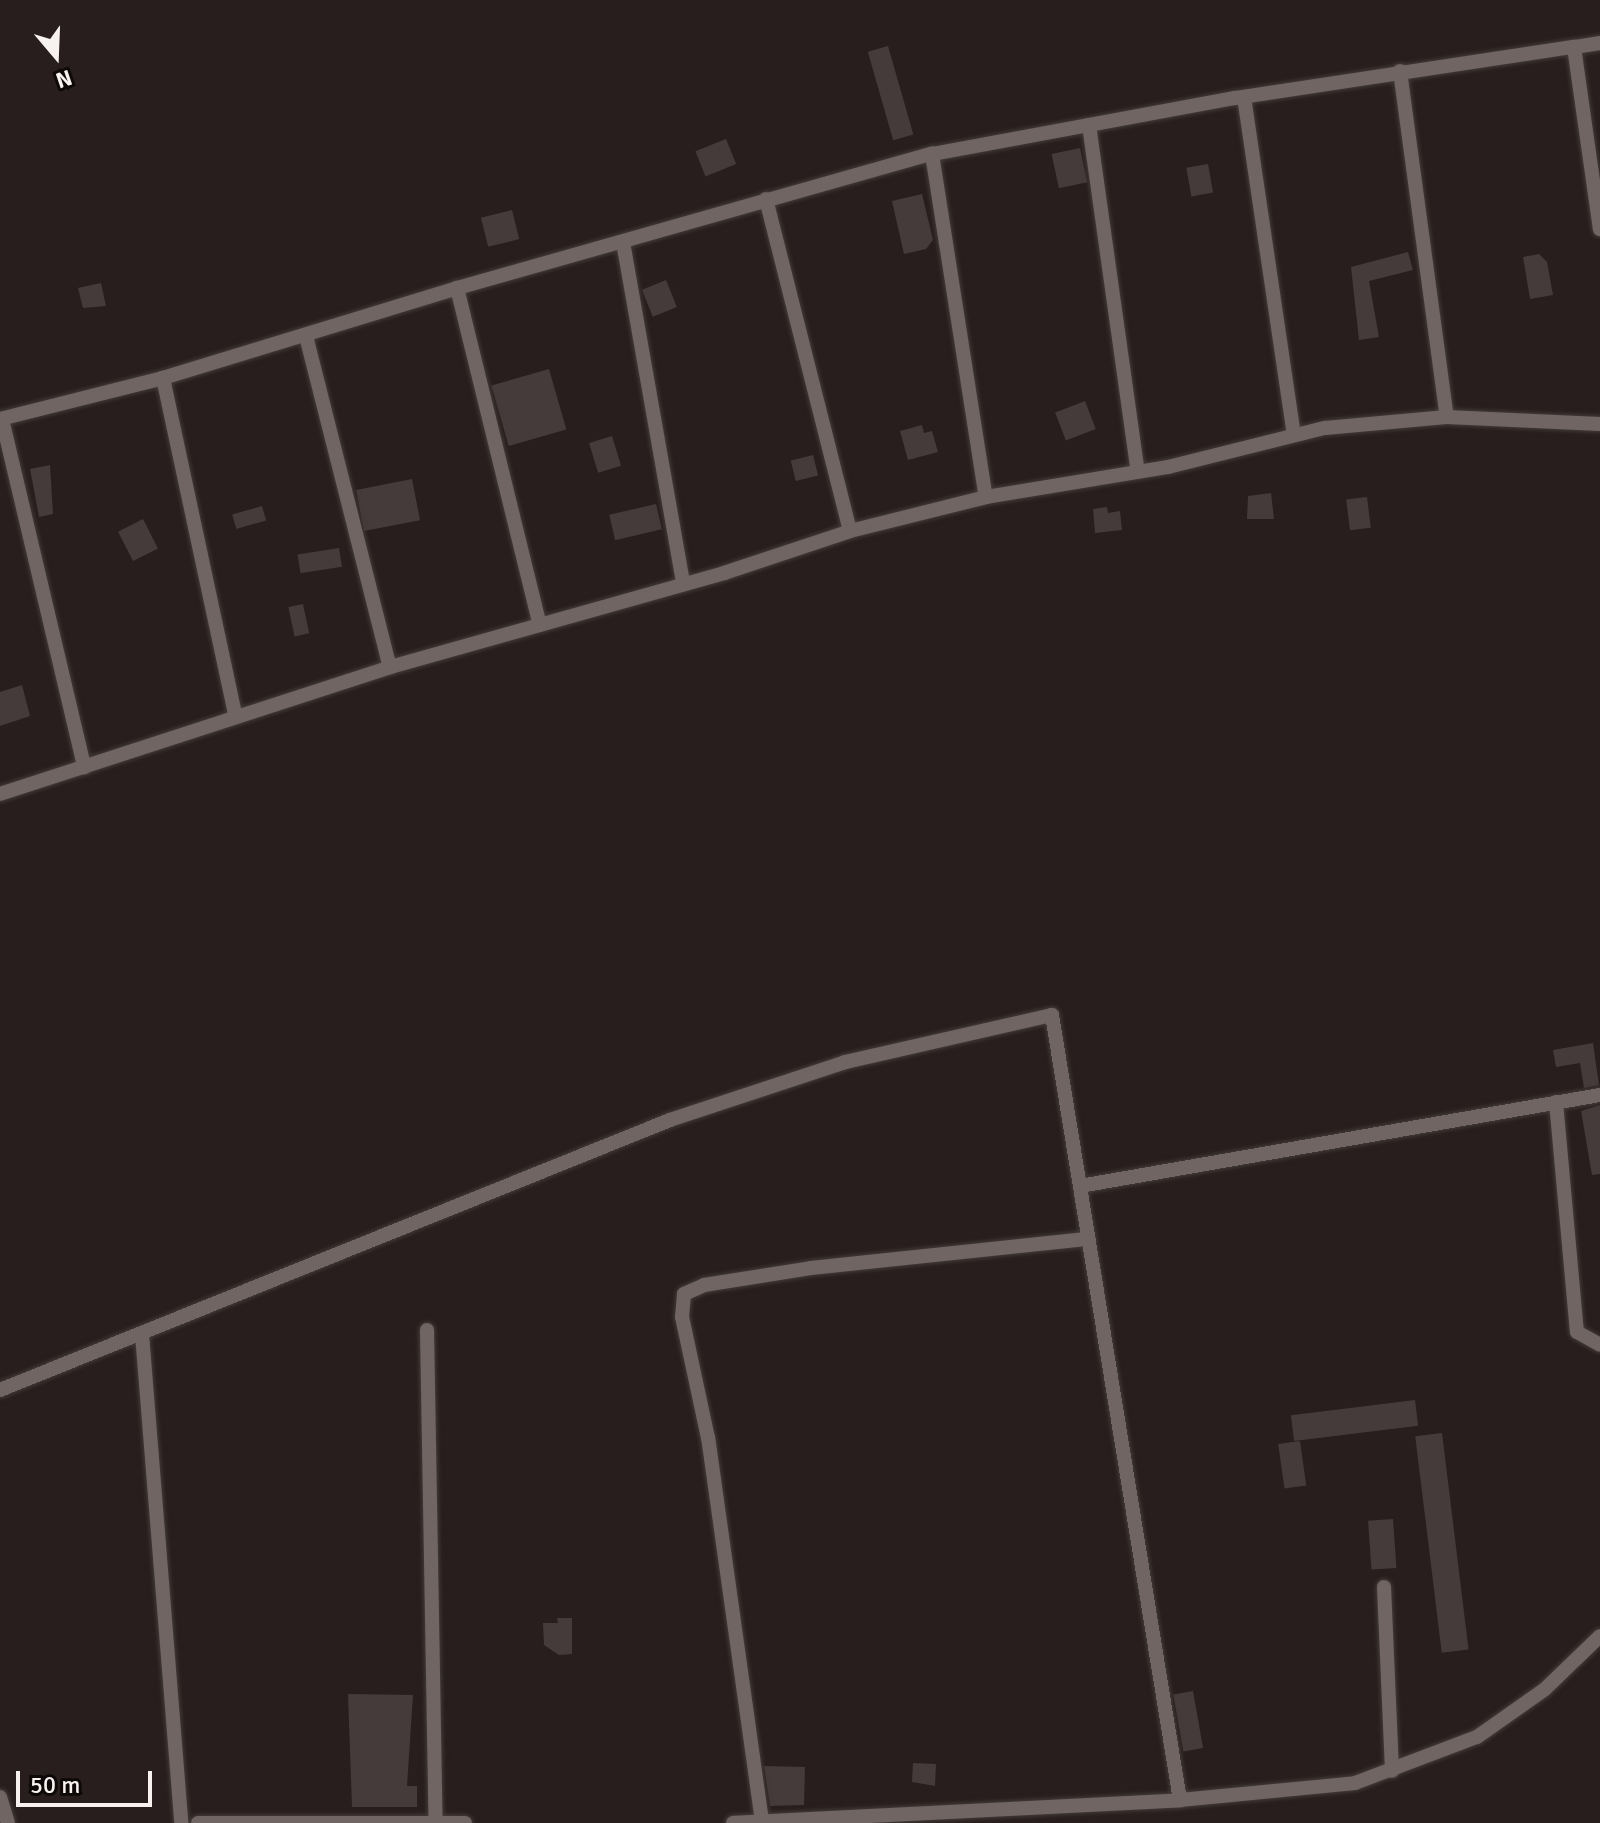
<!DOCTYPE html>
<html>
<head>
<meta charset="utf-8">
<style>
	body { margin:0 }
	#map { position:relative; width:1600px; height:1823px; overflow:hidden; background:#281e1d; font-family:Signika,sans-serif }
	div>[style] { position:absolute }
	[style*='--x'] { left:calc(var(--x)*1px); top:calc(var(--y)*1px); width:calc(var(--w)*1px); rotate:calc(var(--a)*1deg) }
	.building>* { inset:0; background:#453b3a; transform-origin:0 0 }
	.roads { filter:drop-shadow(0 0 2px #433b3a) drop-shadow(0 0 2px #433b3a) }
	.street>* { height:14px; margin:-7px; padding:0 7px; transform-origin:7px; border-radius:7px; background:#716564 }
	span { translate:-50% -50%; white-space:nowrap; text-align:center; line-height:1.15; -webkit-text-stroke:7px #0e0909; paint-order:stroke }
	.north { position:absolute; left:16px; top:16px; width:80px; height:80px; -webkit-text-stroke:6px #0e0909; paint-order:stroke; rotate:161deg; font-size:22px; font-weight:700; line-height:32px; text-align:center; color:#f7f1f0 }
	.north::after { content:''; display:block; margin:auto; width:28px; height:36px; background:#f7f1f0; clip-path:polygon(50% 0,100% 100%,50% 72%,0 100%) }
	.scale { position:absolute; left:16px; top:1771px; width:136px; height:36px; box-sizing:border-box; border:4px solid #f7f1f0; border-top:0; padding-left:10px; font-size:24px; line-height:28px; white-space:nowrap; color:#f7f1f0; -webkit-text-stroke:6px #0e0909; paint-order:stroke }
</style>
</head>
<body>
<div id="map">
	<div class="building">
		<div style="left:888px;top:46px;width:92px;height:21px;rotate:74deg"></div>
		<div style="left:726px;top:139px;width:27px;height:33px;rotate:68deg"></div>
		<div style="left:1080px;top:148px;width:35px;height:29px;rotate:78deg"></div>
		<div style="left:1208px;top:164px;width:29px;height:22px;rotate:80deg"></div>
		<div style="clip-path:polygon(922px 194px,933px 240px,926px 249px,904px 254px,892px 201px)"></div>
		<div style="left:512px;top:210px;width:30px;height:32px;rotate:76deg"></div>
		<div style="clip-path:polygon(1408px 252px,1413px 270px,1369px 281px,1379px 337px,1359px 340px,1351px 267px)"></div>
		<div style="clip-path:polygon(1539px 254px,1547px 262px,1553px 295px,1530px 299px,1523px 257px)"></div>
		<div style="left:666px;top:280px;width:29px;height:26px;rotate:68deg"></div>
		<div style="clip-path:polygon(101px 283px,106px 306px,83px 308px,78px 288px)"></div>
		<div style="left:549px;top:369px;width:63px;height:60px;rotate:74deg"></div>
		<div style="left:1085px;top:401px;width:30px;height:32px;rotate:69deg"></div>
		<div style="clip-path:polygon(922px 425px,924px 433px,932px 431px,938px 452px,908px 460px,900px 431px)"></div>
		<div style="left:612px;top:436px;width:31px;height:24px;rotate:73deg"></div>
		<div style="left:813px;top:455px;width:21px;height:23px;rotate:76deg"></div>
		<div style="clip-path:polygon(50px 465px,53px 514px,39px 517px,30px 469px)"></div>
		<div style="left:412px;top:479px;width:42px;height:57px;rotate:79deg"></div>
		<div style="clip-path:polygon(1271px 493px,1274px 519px,1247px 519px,1248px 496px)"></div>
		<div style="left:1367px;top:497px;width:31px;height:21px;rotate:83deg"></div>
		<div style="left:656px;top:504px;width:26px;height:48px;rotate:77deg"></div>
		<div style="left:262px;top:506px;width:15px;height:31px;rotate:74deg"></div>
		<div style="clip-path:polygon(1107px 507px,1108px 513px,1120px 511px,1122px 530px,1095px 533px,1093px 509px)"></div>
		<div style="left:143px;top:519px;width:33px;height:28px;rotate:63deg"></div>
		<div style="left:339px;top:548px;width:19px;height:42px;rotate:81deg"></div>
		<div style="left:303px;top:604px;width:30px;height:15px;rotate:78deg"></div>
		<div style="clip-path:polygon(22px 685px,30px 716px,0 726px,0 692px)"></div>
		<div style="clip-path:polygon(1593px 1043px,1599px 1085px,1584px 1088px,1580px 1063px,1556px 1067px,1553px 1050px)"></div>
		<div style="clip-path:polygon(1600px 1105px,1600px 1174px,1592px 1175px,1581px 1111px)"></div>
		<div style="left:1415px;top:1400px;width:26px;height:125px;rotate:83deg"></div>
		<div style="left:1442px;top:1433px;width:218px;height:27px;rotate:83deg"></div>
		<div style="left:1300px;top:1441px;width:45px;height:22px;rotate:82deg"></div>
		<div style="left:1393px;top:1519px;width:49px;height:25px;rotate:86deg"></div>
		<div style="clip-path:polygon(557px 1618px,572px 1618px,572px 1654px,559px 1655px,544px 1645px,543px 1623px,558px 1623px)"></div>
		<div style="left:1193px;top:1691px;width:58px;height:20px;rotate:80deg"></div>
		<div style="clip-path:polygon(348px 1694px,413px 1695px,407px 1786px,417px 1786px,417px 1807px,352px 1807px)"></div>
		<div style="clip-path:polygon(913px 1763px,936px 1764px,935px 1786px,912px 1782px)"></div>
		<div style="clip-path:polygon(764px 1766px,805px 1767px,804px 1805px,770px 1806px)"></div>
	</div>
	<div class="roads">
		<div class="street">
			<div style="--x:1600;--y:43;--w:26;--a:171"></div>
			<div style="--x:1574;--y:47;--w:184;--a:81.9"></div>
			<div style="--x:1400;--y:71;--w:349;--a:82.3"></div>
			<div style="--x:1244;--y:97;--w:341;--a:81.6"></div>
			<div style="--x:1089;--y:125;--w:350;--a:82"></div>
			<div style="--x:932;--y:154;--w:347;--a:81.1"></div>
			<div style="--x:766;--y:199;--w:342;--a:75.8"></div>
			<div style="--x:623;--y:242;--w:347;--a:80"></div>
			<div style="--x:457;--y:288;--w:347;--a:76.2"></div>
			<div style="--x:306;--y:336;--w:341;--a:75.8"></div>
			<div style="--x:163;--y:378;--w:344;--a:77.9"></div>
			<div style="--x:0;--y:419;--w:168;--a:-14.1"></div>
			<div style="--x:163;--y:378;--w:307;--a:-17"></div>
			<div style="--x:457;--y:288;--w:494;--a:-15.8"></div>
			<div style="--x:932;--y:154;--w:308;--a:-10.5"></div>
			<div style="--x:1235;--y:98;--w:343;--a:-8.6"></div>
			<div style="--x:2;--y:419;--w:358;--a:76.7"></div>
			<div style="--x:0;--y:794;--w:410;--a:-18"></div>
			<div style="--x:390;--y:667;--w:347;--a:-15.7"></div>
			<div style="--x:724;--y:573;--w:133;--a:-18.4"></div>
			<div style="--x:850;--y:531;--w:140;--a:-14"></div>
			<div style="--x:986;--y:497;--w:184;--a:-9.4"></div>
			<div style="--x:1168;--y:467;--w:162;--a:-14"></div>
			<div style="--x:1325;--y:428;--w:122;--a:-5.2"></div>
			<div style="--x:1447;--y:417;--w:153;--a:2.6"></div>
			<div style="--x:1556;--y:1102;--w:231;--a:84.8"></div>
			<div style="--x:1577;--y:1332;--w:26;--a:29"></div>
			<div style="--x:1080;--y:1186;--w:528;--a:-9.93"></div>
			<div style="--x:427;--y:1330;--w:492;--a:89"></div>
			<div style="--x:142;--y:1334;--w:491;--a:85.4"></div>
			<div style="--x:0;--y:1390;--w:722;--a:-21.95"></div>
			<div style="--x:670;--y:1120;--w:184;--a:-18.3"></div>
			<div style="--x:845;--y:1062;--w:212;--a:-12.8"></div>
			<div style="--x:1052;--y:1015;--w:795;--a:80.74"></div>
			<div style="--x:1384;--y:1587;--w:184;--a:87.5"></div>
			<div style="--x:0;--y:1797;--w:27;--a:73"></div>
			<div style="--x:762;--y:1821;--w:387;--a:-98"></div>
			<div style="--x:708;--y:1438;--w:124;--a:-102.1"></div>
			<div style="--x:682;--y:1317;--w:23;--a:-85"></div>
			<div style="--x:684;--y:1294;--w:22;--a:-24"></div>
			<div style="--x:704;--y:1285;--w:108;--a:-9"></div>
			<div style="--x:811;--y:1268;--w:279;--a:-6"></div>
			<div style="--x:198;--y:1823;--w:267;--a:0"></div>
			<div style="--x:733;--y:1823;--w:448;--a:-2.9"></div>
			<div style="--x:1180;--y:1800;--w:176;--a:-5.5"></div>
			<div style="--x:1355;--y:1783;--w:130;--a:-20.7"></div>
			<div style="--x:1477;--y:1737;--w:83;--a:-35.2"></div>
			<div style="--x:1545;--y:1689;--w:76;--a:-43.9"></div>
		</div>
	</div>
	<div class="north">N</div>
	<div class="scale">50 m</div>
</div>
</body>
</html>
